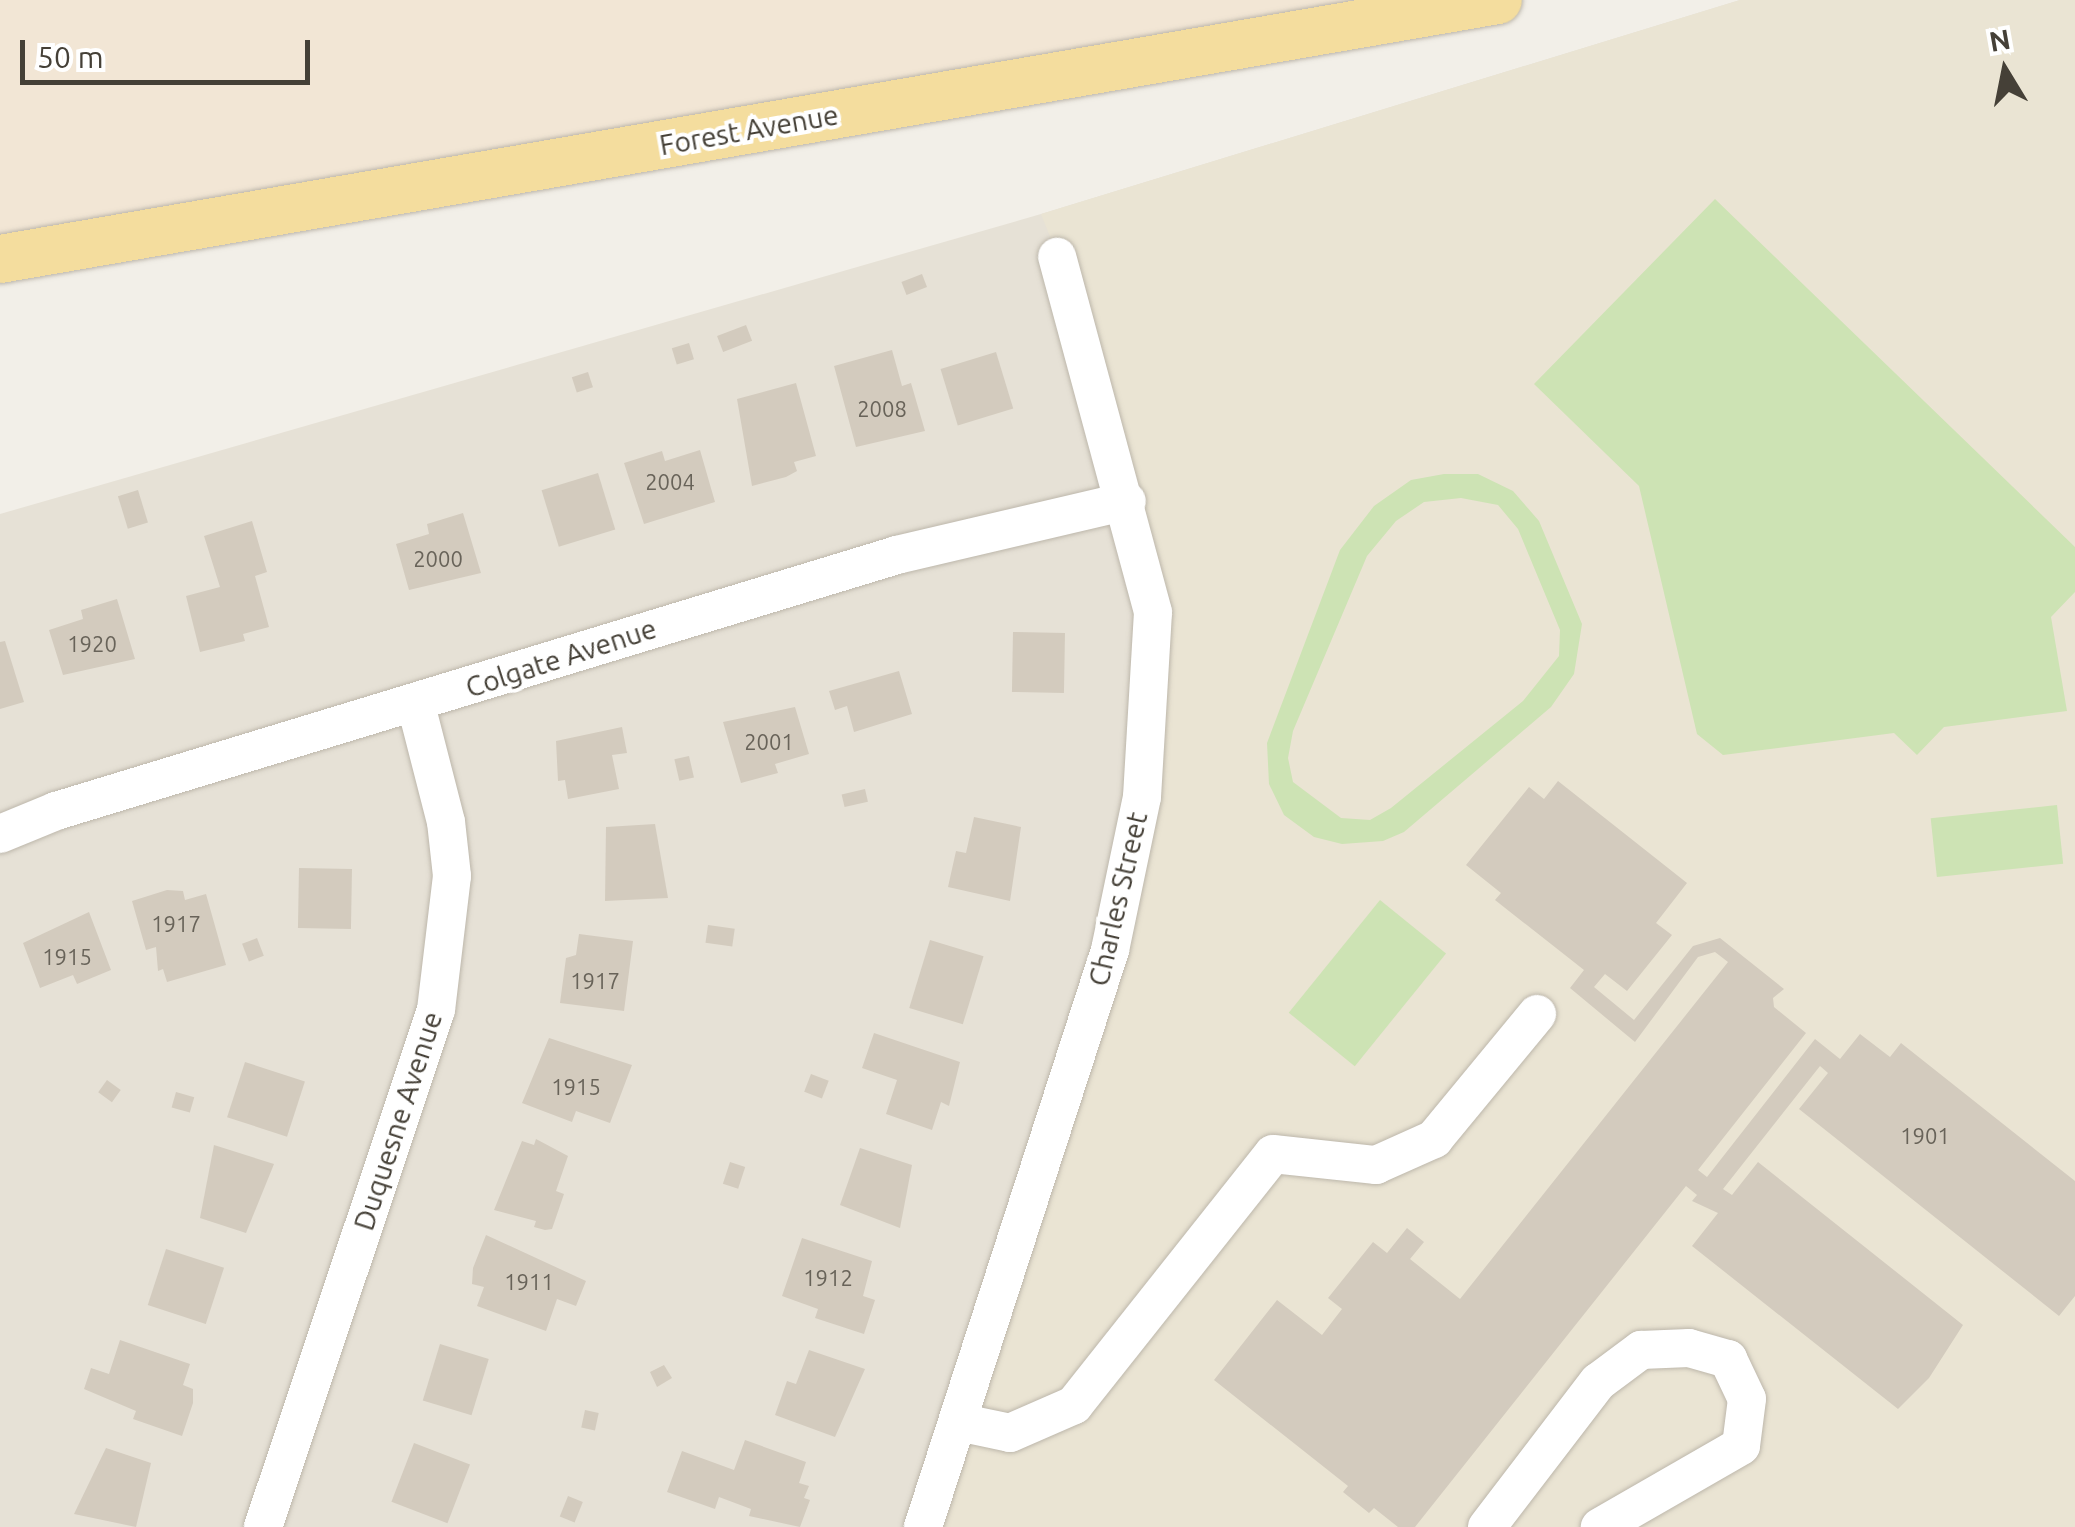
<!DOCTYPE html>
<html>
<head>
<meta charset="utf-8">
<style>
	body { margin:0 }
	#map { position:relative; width:2075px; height:1527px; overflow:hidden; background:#f2efe8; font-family:Ubuntu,sans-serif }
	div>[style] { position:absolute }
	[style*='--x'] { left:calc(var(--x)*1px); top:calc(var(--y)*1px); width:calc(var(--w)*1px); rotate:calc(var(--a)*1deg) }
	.residential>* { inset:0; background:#e6e1d6 }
	.commercial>* { inset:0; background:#f2e6d5 }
	.education>* { inset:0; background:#eae4d3 }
	.green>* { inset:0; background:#cde3b4; transform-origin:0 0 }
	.building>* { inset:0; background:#d3cbbe; transform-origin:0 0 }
	.roads { filter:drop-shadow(0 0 2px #bdb7ab) drop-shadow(0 0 2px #bdb7ab) }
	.minor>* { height:38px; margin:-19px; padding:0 19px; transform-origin:19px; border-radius:19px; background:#fff }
	.major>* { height:48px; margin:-24px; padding:0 24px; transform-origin:24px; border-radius:24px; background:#f4dd9e }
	span { translate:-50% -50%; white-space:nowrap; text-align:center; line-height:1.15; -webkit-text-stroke:8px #fff; paint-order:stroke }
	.number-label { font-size:22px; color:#686359 }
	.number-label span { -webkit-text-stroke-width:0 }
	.street-label { font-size:28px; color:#454037 }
	.north { position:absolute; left:1955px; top:20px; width:100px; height:100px; -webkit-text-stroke:8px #fff; paint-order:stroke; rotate:350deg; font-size:28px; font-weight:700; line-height:40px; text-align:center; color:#454037 }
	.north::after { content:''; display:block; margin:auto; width:35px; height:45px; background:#454037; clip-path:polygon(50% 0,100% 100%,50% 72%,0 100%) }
	.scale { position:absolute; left:20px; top:40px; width:290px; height:45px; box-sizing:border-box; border:5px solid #454037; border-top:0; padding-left:12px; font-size:30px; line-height:35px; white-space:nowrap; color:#454037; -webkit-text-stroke:8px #fff; paint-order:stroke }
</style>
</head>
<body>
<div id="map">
	<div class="residential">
		<div style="clip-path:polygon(1740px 0,2075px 0,2075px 1527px,0 1527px,0 514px,1041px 214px)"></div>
	</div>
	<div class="commercial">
		<div style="clip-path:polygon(0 0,1498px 0,0 259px)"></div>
	</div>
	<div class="education">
		<div style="clip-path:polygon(1740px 0,2075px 0,2075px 1527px,921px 1527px,1108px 984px,1150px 549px,1114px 397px,1041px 214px)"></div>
	</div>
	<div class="green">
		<div style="clip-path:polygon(1715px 199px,2075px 547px,2075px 592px,2051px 617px,2067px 711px,1944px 727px,1917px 755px,1894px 733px,1723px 755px,1697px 734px,1639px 486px,1534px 384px)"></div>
		<div style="clip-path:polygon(evenodd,1444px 474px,1478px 474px,1513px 491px,1539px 521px,1582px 624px,1574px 674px,1551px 707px,1404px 832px,1383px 841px,1342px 844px,1314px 837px,1284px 815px,1269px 784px,1267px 743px,1340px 550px,1374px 506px,1411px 480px,1444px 474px,1461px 498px,1498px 505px,1518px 529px,1560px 630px,1559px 656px,1523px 701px,1391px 808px,1370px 820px,1341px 818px,1293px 782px,1288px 758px,1293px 731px,1367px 556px,1396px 521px,1424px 502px,1461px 498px)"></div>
		<div style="left:2057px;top:805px;width:59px;height:127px;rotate:84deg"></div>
		<div style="left:1380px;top:900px;width:85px;height:145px;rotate:39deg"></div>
	</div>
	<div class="building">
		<div style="left:922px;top:274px;width:14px;height:22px;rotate:69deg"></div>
		<div style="left:746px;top:325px;width:17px;height:31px;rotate:69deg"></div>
		<div style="left:689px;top:343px;width:17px;height:18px;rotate:73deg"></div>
		<div style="clip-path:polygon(892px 350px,902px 386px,911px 383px,925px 431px,856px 447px,834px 366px)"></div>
		<div style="left:996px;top:352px;width:59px;height:58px;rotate:73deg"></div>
		<div style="left:588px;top:372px;width:16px;height:17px;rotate:72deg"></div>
		<div style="clip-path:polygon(796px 383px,816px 456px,794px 462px,797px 471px,786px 477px,752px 486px,737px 399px)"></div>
		<div style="clip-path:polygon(700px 450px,715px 502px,644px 524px,624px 463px,662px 451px,665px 461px)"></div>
		<div style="left:598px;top:473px;width:59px;height:59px;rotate:73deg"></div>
		<div style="left:138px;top:490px;width:34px;height:21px;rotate:73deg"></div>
		<div style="clip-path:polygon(463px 513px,481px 573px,409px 590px,396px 544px,429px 534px,427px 524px)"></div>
		<div style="clip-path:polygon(252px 521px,267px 572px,255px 576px,269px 627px,243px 634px,245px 641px,200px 652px,186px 596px,220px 587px,204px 536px)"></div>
		<div style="clip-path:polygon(117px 599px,135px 659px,63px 675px,49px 630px,83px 619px,81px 610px)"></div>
		<div style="left:1013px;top:632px;width:52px;height:60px;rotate:1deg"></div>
		<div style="clip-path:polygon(5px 641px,24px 702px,0 709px,0 642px)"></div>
		<div style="clip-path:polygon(899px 671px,912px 714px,854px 732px,847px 706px,835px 710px,829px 691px)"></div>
		<div style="clip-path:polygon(795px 707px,809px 754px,775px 764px,778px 773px,741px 783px,723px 722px)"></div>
		<div style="clip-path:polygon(622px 727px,627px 753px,612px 755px,619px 789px,568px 799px,565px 780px,558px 781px,556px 741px)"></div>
		<div style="left:689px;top:756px;width:22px;height:15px;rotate:77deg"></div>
		<div style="clip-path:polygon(1558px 781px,1687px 883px,1656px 923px,1672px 935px,1627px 991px,1605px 974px,1594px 987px,1634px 1020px,1693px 946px,1720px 938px,1784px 989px,1773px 998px,1774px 1007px,1806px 1033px,1698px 1170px,1707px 1177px,1815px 1039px,1840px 1059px,1860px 1034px,1890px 1057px,1901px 1043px,2075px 1181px,2075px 1296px,2059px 1316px,1799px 1109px,1828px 1073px,1820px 1066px,1723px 1189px,1732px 1195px,1758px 1162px,1963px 1325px,1929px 1378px,1898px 1409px,1692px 1246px,1718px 1213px,1692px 1201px,1697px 1195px,1686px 1186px,1415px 1527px,1398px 1527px,1374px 1508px,1369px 1513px,1343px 1492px,1348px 1486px,1214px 1380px,1277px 1300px,1322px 1335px,1342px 1309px,1328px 1298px,1373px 1242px,1387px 1253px,1407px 1228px,1424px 1242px,1410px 1259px,1460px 1299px,1728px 962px,1715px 952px,1698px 957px,1635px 1042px,1570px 988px,1584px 970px,1495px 900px,1501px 893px,1466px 865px,1529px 787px,1544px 799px)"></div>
		<div style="left:865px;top:789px;width:13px;height:24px;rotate:77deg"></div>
		<div style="clip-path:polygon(974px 817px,1021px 827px,1010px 901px,948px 887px,956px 851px,966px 853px)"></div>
		<div style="clip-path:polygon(655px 824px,668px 898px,605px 901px,606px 827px)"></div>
		<div style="left:299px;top:868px;width:53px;height:60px;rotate:1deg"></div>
		<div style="clip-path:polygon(167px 890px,183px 891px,185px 900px,206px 894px,226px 965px,167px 982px,163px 969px,158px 971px,156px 947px,146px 950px,132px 901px)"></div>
		<div style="clip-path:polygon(89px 912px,111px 970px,77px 984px,73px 975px,40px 988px,23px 943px)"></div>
		<div style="left:708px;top:925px;width:27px;height:18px;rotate:8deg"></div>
		<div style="clip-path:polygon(579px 934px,633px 941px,624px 1011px,560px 1003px,566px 958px,576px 955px)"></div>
		<div style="left:257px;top:938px;width:19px;height:16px;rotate:69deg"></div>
		<div style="left:930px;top:940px;width:56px;height:71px;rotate:17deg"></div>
		<div style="clip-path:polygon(874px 1033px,960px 1062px,949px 1106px,941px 1102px,932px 1130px,886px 1114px,897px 1080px,862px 1068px)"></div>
		<div style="clip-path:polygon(549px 1038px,632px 1065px,610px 1123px,576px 1111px,572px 1122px,522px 1103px)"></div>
		<div style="left:245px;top:1062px;width:63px;height:58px;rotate:18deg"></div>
		<div style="left:811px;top:1074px;width:19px;height:19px;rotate:21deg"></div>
		<div style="left:107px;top:1080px;width:17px;height:15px;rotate:36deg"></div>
		<div style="left:176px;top:1092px;width:19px;height:16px;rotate:16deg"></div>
		<div style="clip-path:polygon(536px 1139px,568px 1156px,556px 1191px,564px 1194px,552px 1229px,545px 1230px,534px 1227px,536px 1221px,494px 1210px,522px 1141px,534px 1145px)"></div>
		<div style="clip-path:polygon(214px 1145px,274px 1164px,246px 1233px,200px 1218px)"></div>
		<div style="clip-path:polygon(860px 1148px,912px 1165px,900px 1228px,840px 1205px)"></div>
		<div style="left:730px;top:1162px;width:16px;height:23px;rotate:18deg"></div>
		<div style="clip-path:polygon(486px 1235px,586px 1281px,576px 1306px,557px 1299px,546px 1331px,477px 1306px,484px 1287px,472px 1284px,473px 1268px)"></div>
		<div style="clip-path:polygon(802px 1238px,872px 1261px,863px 1296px,875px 1300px,864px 1334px,815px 1318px,818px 1309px,782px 1296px)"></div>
		<div style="left:166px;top:1249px;width:61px;height:59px;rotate:18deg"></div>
		<div style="clip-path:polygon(120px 1340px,190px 1364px,183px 1385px,193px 1389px,193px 1403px,182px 1436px,133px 1419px,136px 1411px,84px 1389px,91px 1368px,109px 1374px)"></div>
		<div style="left:440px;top:1344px;width:51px;height:59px;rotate:17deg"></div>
		<div style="clip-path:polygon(809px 1350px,865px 1369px,835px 1437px,775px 1415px,787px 1381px,796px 1384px)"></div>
		<div style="clip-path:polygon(664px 1365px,672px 1378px,657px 1387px,650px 1372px)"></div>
		<div style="left:585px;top:1410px;width:14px;height:18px;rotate:12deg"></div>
		<div style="clip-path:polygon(745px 1440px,806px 1462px,799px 1483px,809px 1486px,804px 1498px,810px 1500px,800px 1527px,749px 1516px,751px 1509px,719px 1497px,715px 1509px,667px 1492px,682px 1451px,734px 1470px)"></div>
		<div style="left:414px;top:1443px;width:60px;height:63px;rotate:21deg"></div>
		<div style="clip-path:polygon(106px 1448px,151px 1463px,136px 1527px,74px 1514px)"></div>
		<div style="left:568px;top:1496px;width:16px;height:22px;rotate:22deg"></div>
	</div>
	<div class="roads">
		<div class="minor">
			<div style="--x:0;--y:834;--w:61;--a:-22.3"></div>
			<div style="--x:56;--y:811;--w:879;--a:-16.93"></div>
			<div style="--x:897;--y:555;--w:236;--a:-13.2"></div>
			<div style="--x:958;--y:1422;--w:53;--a:11.9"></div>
			<div style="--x:1010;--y:1433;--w:70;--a:-23.6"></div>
			<div style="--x:1074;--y:1405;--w:320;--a:-51.6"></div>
			<div style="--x:1273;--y:1154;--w:104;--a:6.1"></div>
			<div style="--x:1376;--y:1165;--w:64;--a:-24.1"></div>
			<div style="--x:1434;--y:1139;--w:162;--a:-50.5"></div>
			<div style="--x:263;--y:1527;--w:545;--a:-71.5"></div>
			<div style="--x:436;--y:1010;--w:135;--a:-83.2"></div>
			<div style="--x:452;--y:876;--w:54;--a:-96.3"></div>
			<div style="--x:446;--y:822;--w:121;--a:-104.4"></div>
			<div style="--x:923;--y:1527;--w:607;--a:-72.04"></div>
			<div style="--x:1110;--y:950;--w:156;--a:-78.2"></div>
			<div style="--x:1142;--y:797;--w:185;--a:-86.6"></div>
			<div style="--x:1153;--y:612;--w:368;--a:-105.1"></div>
			<div style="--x:1487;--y:1527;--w:183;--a:-52.6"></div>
			<div style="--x:1598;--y:1382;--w:54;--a:-36.7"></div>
			<div style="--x:1641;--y:1350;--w:48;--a:-2.4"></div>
			<div style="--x:1689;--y:1348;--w:41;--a:15.8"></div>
			<div style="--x:1728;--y:1359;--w:44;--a:64.6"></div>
			<div style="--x:1747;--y:1399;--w:47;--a:97.3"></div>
			<div style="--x:1741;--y:1446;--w:163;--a:150.1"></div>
		</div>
		<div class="major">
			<div style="--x:0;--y:259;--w:1520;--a:-9.81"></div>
		</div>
	</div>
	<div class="number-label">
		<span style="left:882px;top:409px">2008</span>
		<span style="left:670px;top:482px">2004</span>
		<span style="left:438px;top:559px">2000</span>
		<span style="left:92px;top:644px">1920</span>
		<span style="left:769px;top:742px">2001</span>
		<span style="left:176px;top:924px">1917</span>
		<span style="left:67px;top:957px">1915</span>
		<span style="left:595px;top:981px">1917</span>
		<span style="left:576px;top:1087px">1915</span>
		<span style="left:1925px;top:1136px">1901</span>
		<span style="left:828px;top:1278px">1912</span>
		<span style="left:529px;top:1282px">1911</span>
	</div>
	<div class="street-label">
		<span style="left:749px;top:130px;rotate:-10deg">Forest Avenue</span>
		<span style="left:561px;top:658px;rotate:-18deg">Colgate Avenue</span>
		<span style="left:1118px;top:899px;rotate:-77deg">Charles Street</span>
		<span style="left:398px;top:1121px;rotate:-72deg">Duquesne Avenue</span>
	</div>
	<div class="north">N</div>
	<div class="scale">50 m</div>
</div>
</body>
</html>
